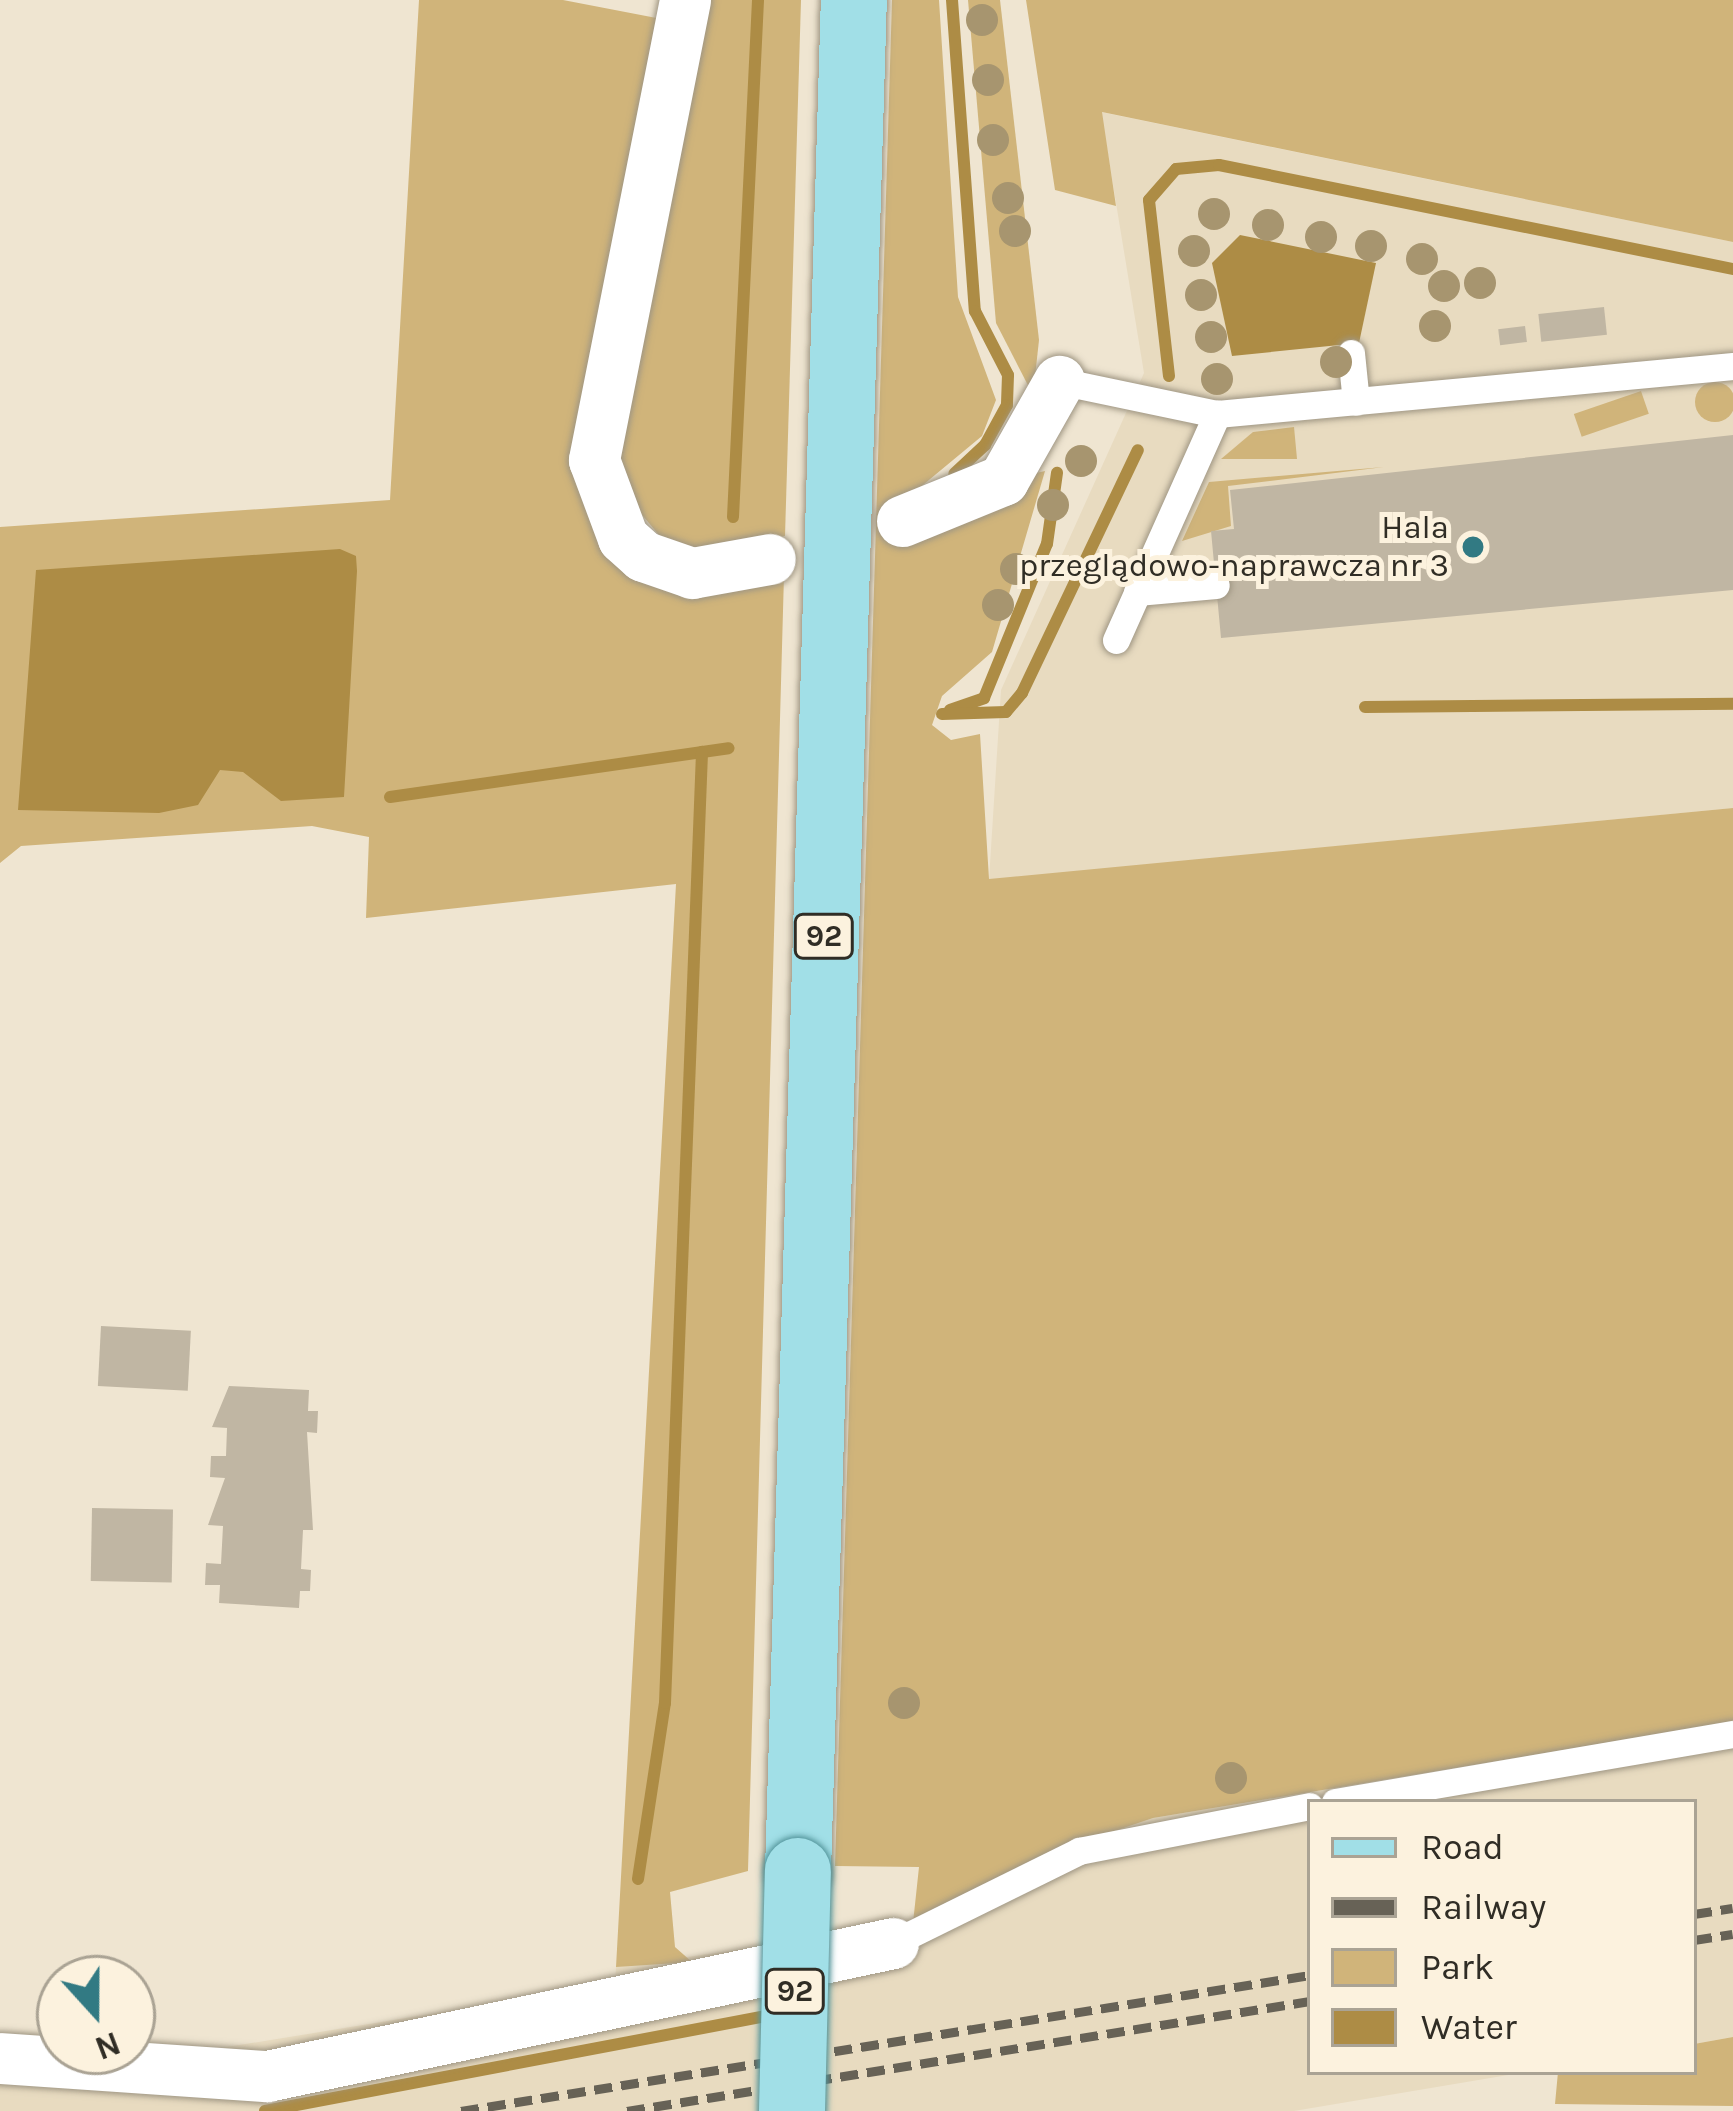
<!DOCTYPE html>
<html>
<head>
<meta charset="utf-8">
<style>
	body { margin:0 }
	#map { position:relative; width:1733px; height:2111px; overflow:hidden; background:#efe5d1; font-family:Karla,sans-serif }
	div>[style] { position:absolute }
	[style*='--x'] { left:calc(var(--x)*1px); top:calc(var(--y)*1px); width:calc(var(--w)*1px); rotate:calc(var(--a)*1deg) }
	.built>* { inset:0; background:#e8dbc0 }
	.green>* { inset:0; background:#d0b47a; transform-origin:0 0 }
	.round { border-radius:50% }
	.water>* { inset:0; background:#ad8c45 }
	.stream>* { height:12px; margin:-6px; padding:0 6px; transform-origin:6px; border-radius:6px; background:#ad8c45 }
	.building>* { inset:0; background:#c0b6a3; transform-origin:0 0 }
	.roads { filter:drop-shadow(0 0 3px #9f9683) drop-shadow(0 0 3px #9f9683) }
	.lane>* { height:27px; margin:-13.5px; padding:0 13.5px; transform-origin:13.5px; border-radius:13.5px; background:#fff }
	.street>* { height:51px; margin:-25.5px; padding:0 25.5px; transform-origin:25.5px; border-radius:25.5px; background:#fff }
	.primary>* { height:66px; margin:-33px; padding:0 33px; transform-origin:33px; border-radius:33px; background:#a1dfe7 }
	.rail>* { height:9px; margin-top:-4.5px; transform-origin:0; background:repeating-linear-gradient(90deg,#676256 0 18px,transparent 0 27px) }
	.bridges { filter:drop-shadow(0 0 3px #519399) drop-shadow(0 0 3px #519399) }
	.primary-bridge>* { height:66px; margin:-33px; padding:0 33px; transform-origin:33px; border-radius:33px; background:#a1dfe7 }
	.trees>* { width:32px; height:32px; margin:-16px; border-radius:50%; background:#a7956f }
	.dots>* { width:33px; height:33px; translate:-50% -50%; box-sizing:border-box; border:6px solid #fcf2de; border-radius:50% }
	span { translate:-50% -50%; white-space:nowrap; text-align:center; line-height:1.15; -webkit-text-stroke:10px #fcf2de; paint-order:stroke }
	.shield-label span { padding:3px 9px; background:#fcf2de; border:3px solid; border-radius:9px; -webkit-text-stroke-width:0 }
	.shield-label { font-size:30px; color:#302d25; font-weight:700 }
	.poi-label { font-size:33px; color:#302d25 }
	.right { translate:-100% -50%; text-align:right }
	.legend { position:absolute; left:1307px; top:1799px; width:390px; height:276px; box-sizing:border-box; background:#fcf2de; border:3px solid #aaa394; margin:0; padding:15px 21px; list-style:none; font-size:36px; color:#302d25 }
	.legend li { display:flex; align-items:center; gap:24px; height:60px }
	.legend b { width:60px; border:3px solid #aaa394 }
	.north { position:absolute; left:36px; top:1955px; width:120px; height:120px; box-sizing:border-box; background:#fcf2de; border:3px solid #aaa394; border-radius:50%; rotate:159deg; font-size:33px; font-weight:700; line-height:48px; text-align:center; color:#302d25 }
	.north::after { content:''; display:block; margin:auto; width:42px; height:54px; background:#327a83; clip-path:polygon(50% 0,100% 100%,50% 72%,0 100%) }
</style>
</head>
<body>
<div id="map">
	<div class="built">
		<div style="clip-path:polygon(1101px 112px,1733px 242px,1733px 808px,989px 880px,1001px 690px,1144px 373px)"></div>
		<div style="clip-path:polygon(1733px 1722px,1733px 2037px,1694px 2044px,1694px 1802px,1310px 1802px,1310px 2072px,1526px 2072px,1294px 2111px,0 2111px,0 2084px,615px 1984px,616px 1967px,985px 1915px,913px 1923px,1038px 1857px,1153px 1818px)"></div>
	</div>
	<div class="green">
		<div style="clip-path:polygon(419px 0,563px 0,672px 21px,600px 545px,784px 575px,748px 1871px,670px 1892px,675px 1947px,692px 1962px,616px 1967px,676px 884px,366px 918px,369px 837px,312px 826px,21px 846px,0 863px,0 527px,390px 500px)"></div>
		<div style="clip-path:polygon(700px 0,801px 0,785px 536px,699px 555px,664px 541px,612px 479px)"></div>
		<div style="clip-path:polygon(892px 0,939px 0,958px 297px,996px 400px,982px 436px,900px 504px,1045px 471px,992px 652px,942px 696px,932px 725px,951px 740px,980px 734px,989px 879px,1733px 808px,1733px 1722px,1153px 1818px,1038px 1857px,913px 1923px,919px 1867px,835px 1866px)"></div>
		<div style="clip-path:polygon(968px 0,1000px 0,1039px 340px,1033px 395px,996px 323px)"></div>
		<div style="clip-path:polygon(1026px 0,1733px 0,1733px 242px,1102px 112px,1116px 206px,1055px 190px)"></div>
		<div class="round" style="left:1695px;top:382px;width:40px;height:40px"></div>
		<div style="left:1641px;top:391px;width:24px;height:71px;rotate:71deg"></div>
		<div style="clip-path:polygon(1294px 427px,1297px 459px,1221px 459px,1253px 432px)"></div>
		<div style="clip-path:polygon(1384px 467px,1228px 486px,1231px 526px,1182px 541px,1209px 482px)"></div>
		<div style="clip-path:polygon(1733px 2037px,1733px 2106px,1555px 2104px,1558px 2072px,1694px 2072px,1694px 2044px)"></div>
	</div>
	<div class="water">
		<div style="clip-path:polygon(1240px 235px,1376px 263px,1359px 343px,1232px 356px,1212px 263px)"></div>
		<div style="clip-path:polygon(340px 549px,356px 556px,357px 571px,344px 797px,281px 801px,243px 772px,220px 770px,198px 805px,159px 813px,18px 810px,36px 570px)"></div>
	</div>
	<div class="stream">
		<div style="--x:952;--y:0;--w:312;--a:85.8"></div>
		<div style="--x:975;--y:311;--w:72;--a:62.7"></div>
		<div style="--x:1008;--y:375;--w:30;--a:92"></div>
		<div style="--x:1007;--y:405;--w:46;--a:118.8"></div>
		<div style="--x:985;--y:445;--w:42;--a:136.9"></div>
		<div style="--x:1169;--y:376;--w:177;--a:-96.5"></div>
		<div style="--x:1149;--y:200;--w:41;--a:-48.9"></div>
		<div style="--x:1176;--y:169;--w:43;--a:-5.3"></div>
		<div style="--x:1219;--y:165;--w:524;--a:11.44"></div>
		<div style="--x:733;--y:517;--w:518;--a:-87.23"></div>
		<div style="--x:1365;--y:707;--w:368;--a:-0.5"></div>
		<div style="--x:950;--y:710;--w:36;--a:-19"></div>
		<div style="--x:984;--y:698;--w:166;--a:-67.8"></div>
		<div style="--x:1047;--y:544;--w:72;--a:-82"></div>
		<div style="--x:942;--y:714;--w:64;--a:-1.8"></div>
		<div style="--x:1006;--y:712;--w:25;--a:-50"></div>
		<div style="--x:1022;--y:693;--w:269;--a:-64.5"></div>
		<div style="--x:390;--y:797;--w:342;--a:-8.2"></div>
		<div style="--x:638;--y:1879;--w:178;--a:-81.3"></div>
		<div style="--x:665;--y:1703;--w:952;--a:-87.77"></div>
		<div style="--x:265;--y:2111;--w:521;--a:-10.73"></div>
	</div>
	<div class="building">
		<div style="left:1604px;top:307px;width:28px;height:66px;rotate:84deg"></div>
		<div style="left:1525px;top:326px;width:16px;height:27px;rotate:83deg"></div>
		<div style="clip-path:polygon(1733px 435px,1733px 590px,1221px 638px,1211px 531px,1234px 529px,1230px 490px)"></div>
		<div style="left:101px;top:1326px;width:90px;height:60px;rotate:3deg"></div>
		<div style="clip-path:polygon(229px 1386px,309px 1390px,308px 1411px,318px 1411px,317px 1433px,307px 1432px,313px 1530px,303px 1530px,301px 1569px,311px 1570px,310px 1591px,300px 1591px,299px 1608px,219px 1603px,220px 1585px,205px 1585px,206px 1563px,221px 1564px,223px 1526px,208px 1525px,225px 1478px,210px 1477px,211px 1456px,226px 1456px,227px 1428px,212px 1427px)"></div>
		<div style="left:92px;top:1508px;width:81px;height:73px;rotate:1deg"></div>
	</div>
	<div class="roads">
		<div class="lane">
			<div style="--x:1351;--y:353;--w:49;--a:84.2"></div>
			<div style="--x:1059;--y:381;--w:161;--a:11.8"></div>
			<div style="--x:1217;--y:414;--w:518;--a:-5.31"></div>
			<div style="--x:1137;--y:592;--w:79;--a:-5.1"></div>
			<div style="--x:1116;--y:640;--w:248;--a:-65.9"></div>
			<div style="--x:1335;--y:1802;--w:404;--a:-9.7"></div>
			<div style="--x:893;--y:1943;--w:208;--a:-26.3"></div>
			<div style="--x:1079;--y:1851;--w:235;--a:-11"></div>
		</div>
		<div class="street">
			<div style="--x:685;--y:0;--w:469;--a:101.2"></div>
			<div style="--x:594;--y:460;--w:83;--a:69.6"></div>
			<div style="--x:623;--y:538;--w:27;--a:42"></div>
			<div style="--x:643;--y:556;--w:52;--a:19.1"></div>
			<div style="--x:692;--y:573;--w:79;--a:-10.2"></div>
			<div style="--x:902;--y:521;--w:109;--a:-22.1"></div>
			<div style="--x:1003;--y:480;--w:114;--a:-60.5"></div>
			<div style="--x:0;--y:2058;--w:268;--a:3.9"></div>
			<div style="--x:267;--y:2076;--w:640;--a:-11.99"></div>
		</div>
		<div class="primary">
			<div style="--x:798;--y:1871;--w:1872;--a:-88.29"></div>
		</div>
	</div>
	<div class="rail">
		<div style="--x:1694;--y:1914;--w:39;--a:-9"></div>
		<div style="--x:1694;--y:1940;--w:39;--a:-9"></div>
		<div style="--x:461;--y:2111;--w:860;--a:-9.1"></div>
		<div style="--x:627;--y:2111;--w:692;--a:-9.15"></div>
	</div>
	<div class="bridges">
		<div class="primary-bridge">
			<div style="--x:792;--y:2111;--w:240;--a:-88.6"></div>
		</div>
	</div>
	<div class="trees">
		<div style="left:982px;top:20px"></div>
		<div style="left:988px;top:80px"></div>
		<div style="left:993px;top:140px"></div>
		<div style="left:1008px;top:198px"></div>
		<div style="left:1214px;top:214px"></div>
		<div style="left:1268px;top:225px"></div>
		<div style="left:1015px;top:231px"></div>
		<div style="left:1321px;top:237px"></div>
		<div style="left:1371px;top:246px"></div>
		<div style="left:1194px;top:251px"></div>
		<div style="left:1422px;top:259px"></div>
		<div style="left:1480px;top:283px"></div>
		<div style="left:1444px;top:286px"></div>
		<div style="left:1201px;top:295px"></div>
		<div style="left:1435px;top:326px"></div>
		<div style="left:1211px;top:337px"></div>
		<div style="left:1336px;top:362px"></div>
		<div style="left:1217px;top:379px"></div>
		<div style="left:1081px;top:461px"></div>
		<div style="left:1053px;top:505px"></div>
		<div style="left:1016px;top:569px"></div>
		<div style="left:998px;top:605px"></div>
		<div style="left:904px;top:1703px"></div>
		<div style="left:1231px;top:1778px"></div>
	</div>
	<div class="dots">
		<div style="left:1473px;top:547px;background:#327a83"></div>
	</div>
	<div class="shield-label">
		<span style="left:824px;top:936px">92</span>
		<span style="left:795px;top:1991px">92</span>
	</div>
	<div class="poi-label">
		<span class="right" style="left:1449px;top:547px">Hala<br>przeglądowo-naprawcza nr 3</span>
	</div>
	<ul class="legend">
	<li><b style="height:15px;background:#a1dfe7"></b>Road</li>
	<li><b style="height:15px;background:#676256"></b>Railway</li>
	<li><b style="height:33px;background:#d0b47a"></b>Park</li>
	<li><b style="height:33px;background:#ad8c45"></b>Water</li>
	</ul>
	<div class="north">N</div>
</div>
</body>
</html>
